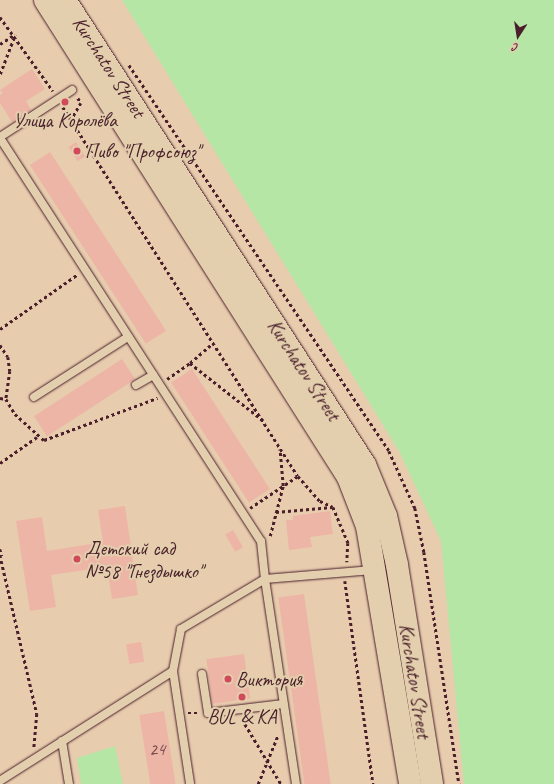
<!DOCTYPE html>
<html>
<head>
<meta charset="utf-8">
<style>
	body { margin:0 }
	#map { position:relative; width:554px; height:784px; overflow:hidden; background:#e8ccae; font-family:Caveat,sans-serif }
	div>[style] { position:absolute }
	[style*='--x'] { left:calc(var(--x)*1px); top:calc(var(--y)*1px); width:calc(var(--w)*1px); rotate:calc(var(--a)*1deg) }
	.green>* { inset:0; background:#b5e6a6 }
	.building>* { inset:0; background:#edb5a6; transform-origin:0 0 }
	.path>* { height:2.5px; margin-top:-1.25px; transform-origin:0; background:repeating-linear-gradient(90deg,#4a1f2b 0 3px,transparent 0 6px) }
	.roads { filter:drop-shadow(0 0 1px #4a1f2b) drop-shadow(0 0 1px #4a1f2b) }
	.lane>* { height:8px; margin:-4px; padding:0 4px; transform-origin:4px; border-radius:4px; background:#e3cfad }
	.secondary>* { height:22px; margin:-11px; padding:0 11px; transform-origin:11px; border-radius:11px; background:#e3cfad }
	.dots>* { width:11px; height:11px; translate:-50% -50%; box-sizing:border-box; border:2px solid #e3cfad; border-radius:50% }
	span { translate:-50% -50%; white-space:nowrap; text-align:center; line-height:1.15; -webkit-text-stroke:4px #e3cfad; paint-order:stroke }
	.number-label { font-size:18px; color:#73444a }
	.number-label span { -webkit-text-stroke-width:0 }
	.street-label { font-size:20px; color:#4a1f2b }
	.poi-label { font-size:20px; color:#4a1f2b }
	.left { translate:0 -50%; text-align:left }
	.north { position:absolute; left:498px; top:16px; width:40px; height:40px; -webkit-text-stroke:3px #e3cfad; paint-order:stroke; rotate:192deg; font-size:11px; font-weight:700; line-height:16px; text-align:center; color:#4a1f2b }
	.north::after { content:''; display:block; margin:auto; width:14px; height:18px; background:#4a1f2b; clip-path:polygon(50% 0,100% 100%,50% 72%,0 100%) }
</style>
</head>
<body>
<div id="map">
	<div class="green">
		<div style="clip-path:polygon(122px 0,554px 0,554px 784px,464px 784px,441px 541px,399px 451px)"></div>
		<div style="clip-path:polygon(115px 746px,123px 784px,81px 784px,77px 758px)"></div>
	</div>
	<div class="building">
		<div style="clip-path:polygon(32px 69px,45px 89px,26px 101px,31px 110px,12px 122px,0 103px,0 95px,3px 93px,0 90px)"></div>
		<div style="left:76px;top:142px;width:17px;height:9px;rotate:57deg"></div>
		<div style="left:50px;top:152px;width:213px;height:24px;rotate:57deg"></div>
		<div style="left:122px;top:359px;width:24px;height:105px;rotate:57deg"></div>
		<div style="left:192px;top:369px;width:143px;height:25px;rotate:57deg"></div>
		<div style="clip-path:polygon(125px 506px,138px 595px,112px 599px,107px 567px,51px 575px,56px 607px,30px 611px,16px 521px,42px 517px,47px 551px,103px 542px,98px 510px)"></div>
		<div style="clip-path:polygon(330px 511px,333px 534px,310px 537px,312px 547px,289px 550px,286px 520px,293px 520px,293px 516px)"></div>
		<div style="left:233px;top:530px;width:20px;height:9px;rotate:60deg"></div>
		<div style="left:304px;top:594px;width:192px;height:26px;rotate:82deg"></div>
		<div style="left:141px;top:642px;width:20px;height:15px;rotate:81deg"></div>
		<div style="left:244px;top:654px;width:45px;height:38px;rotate:82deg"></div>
		<div style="left:164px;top:711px;width:74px;height:25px;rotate:81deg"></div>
	</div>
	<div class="path">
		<div style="--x:0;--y:17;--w:91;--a:54.4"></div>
		<div style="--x:0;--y:44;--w:17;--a:-33"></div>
		<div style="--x:129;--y:65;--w:465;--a:56"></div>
		<div style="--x:389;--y:451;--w:63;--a:65.5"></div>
		<div style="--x:415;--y:508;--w:45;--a:78.4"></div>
		<div style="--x:424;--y:552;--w:235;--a:81.4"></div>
		<div style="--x:0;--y:74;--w:42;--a:-69"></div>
		<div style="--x:78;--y:98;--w:6;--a:59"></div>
		<div style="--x:81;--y:103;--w:20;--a:120"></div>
		<div style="--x:71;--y:120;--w:422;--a:57.5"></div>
		<div style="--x:298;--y:476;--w:33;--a:49"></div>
		<div style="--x:320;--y:501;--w:14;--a:25"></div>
		<div style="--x:333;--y:507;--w:39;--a:67"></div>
		<div style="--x:348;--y:543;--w:19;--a:93"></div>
		<div style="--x:63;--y:107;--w:15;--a:58"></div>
		<div style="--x:0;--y:329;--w:95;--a:-35.2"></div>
		<div style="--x:0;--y:345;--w:14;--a:56"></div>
		<div style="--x:8;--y:357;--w:14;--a:82"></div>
		<div style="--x:10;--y:371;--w:28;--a:98"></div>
		<div style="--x:190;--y:363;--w:94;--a:38.1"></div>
		<div style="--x:167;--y:379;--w:28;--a:-35"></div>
		<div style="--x:190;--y:363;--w:30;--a:-41"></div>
		<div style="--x:0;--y:398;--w:6;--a:9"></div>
		<div style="--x:6;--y:399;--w:17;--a:59"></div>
		<div style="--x:15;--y:414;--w:39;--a:42"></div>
		<div style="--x:44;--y:440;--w:121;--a:-20.4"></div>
		<div style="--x:0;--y:463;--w:45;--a:-35.1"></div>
		<div style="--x:250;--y:508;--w:58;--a:-33.7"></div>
		<div style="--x:276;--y:512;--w:56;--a:-5.1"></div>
		<div style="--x:270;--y:536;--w:52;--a:-75.4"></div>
		<div style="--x:283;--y:486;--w:37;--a:-95"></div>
		<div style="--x:0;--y:549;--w:7;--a:74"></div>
		<div style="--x:0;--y:555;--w:163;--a:76.9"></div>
		<div style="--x:37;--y:714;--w:34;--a:95"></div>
		<div style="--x:345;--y:581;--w:205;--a:82.1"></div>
		<div style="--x:188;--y:713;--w:11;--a:0"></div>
		<div style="--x:242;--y:719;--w:76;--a:59"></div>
		<div style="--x:258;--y:784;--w:53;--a:-67.8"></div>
	</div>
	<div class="roads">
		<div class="lane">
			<div style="--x:0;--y:137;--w:86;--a:-33.1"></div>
			<div style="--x:0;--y:138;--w:480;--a:57.1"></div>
			<div style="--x:261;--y:541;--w:38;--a:84"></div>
			<div style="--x:265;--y:579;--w:98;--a:149.2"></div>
			<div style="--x:181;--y:629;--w:43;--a:100.8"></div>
			<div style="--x:173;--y:671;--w:205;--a:147.6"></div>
			<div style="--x:136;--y:385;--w:20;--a:-30"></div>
			<div style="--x:34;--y:397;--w:112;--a:-32.6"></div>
			<div style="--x:173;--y:671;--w:114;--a:81.4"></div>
			<div style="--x:202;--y:674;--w:39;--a:81"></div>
			<div style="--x:208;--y:713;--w:76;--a:-6.8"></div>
			<div style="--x:62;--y:741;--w:44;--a:80.8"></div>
			<div style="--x:296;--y:784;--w:207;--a:-98.6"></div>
			<div style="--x:265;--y:579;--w:108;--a:-4.8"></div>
		</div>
		<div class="secondary">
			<div style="--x:45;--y:0;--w:565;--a:57.58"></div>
			<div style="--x:348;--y:477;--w:53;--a:68.8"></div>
			<div style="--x:367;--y:526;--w:262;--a:80.5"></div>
			<div style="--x:65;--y:0;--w:553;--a:57.17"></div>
			<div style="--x:365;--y:465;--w:55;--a:67.6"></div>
			<div style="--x:386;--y:516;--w:50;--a:77.3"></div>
			<div style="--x:397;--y:565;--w:222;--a:80.9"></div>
		</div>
	</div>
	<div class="dots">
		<div style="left:65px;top:102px;background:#d1495b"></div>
		<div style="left:77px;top:151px;background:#d1495b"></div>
		<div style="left:77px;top:559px;background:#d1495b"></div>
		<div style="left:228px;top:679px;background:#d1495b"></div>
		<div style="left:242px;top:697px;background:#d1495b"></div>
	</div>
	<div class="number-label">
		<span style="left:157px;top:749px">24</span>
	</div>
	<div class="street-label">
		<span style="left:109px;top:67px;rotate:57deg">Kurchatov Street</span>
		<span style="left:304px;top:370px;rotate:57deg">Kurchatov Street</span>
		<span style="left:415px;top:681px;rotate:81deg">Kurchatov Street</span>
	</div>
	<div class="poi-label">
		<span style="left:65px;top:120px">Улица Королёва</span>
		<span class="left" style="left:85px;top:151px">Пиво "Профсоюз"</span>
		<span class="left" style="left:85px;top:560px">Детский сад<br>№58 "Гнездышко"</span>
		<span class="left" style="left:236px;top:679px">Виктория</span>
		<span style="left:242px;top:716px">BUL &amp; KA</span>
	</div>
	<div class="north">С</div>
</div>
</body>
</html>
